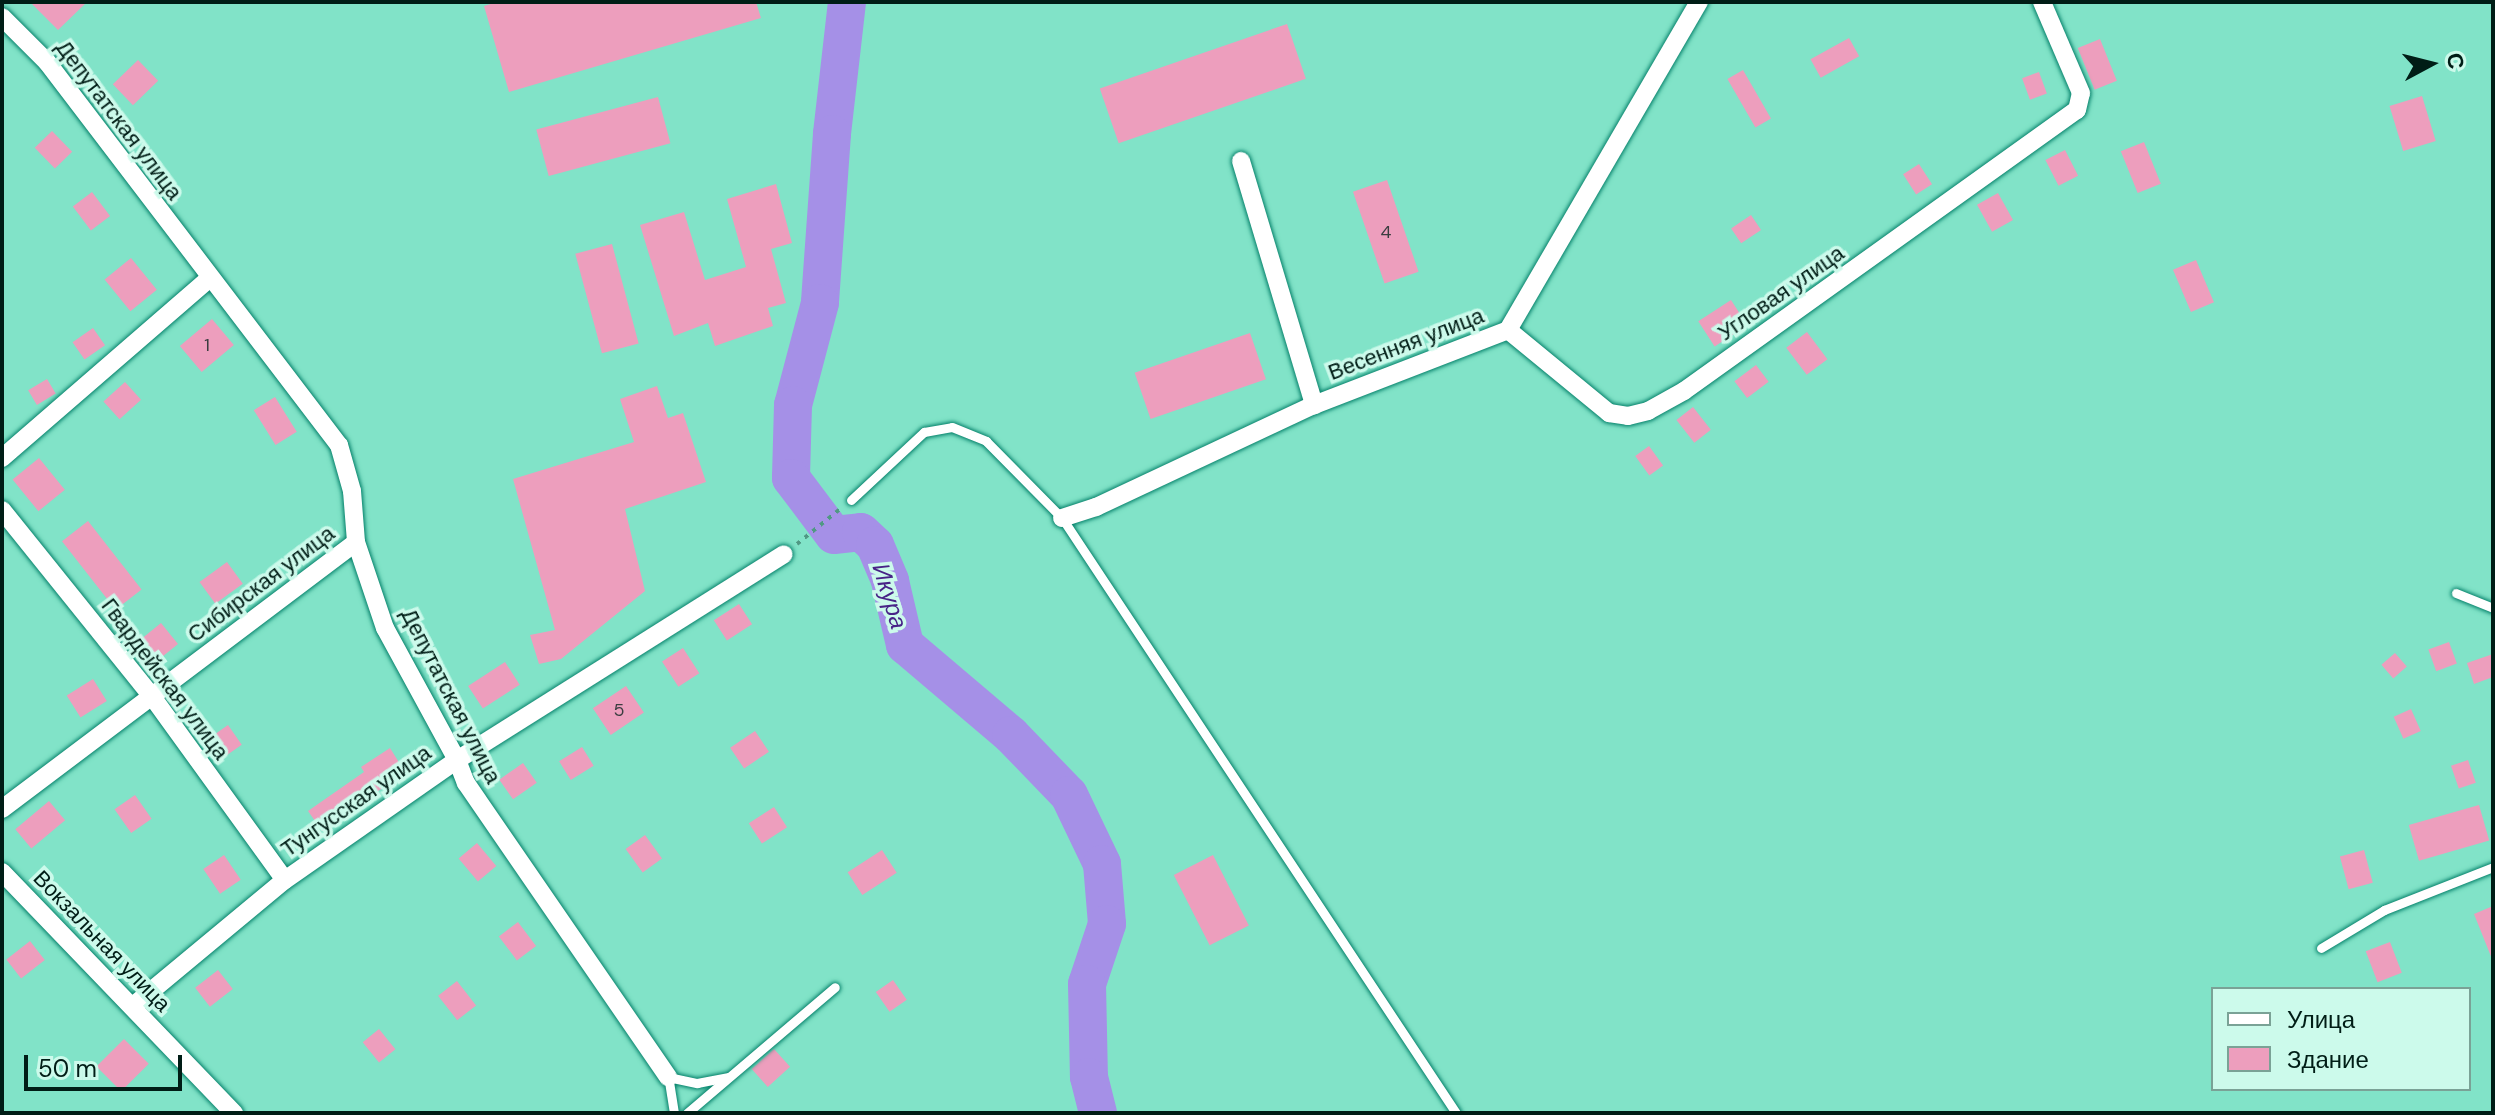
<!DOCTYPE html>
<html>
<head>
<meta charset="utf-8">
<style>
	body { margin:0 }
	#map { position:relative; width:2495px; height:1115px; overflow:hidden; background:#81e3c8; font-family:"DM Sans",sans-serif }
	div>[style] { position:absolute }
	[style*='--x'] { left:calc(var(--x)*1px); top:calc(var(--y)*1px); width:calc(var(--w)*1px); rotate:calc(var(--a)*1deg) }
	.river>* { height:38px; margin:-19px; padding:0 19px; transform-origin:19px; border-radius:19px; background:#a590e7 }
	.building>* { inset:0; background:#ed9ebd; transform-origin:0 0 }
	.path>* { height:4px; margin-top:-2px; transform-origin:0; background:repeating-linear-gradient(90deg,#509884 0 4px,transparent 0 10px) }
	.roads { filter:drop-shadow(0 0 2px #05816a) drop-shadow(0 0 2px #05816a) }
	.lane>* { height:9px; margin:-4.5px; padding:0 4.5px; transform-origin:4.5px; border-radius:4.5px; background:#fff }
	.street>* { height:18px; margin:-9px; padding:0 9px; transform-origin:9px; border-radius:9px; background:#fff }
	span { translate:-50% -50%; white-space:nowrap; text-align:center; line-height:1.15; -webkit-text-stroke:7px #ccfaeb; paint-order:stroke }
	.number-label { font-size:18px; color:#3b3d40 }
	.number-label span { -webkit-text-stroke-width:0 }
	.street-label { font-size:22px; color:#001d16 }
	.water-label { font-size:24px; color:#472387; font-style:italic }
	.frame { position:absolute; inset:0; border:4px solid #001d16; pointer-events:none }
	.legend { position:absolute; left:2211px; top:987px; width:260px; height:104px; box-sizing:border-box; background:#ccfaeb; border:2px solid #7aa296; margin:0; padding:10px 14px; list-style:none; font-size:24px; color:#001d16 }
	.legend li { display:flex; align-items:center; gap:16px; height:40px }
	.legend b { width:40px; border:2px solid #7aa296 }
	.north { position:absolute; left:2391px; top:24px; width:80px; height:80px; -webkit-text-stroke:6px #ccfaeb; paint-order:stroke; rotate:83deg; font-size:22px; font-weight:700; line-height:32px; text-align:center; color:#001d16 }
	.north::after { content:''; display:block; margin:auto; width:28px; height:36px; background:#001d16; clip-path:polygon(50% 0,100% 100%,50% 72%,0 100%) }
	.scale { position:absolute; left:24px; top:1055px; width:158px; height:36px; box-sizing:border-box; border:4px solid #001d16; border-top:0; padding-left:10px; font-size:24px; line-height:28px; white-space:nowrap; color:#001d16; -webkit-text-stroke:6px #ccfaeb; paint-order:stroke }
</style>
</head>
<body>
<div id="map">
	<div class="river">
		<div style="--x:847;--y:2;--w:133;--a:96.5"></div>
		<div style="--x:832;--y:134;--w:169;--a:94.1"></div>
		<div style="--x:820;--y:303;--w:106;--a:104.8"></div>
		<div style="--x:793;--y:405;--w:73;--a:91.6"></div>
		<div style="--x:791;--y:478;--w:71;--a:53"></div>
		<div style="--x:834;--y:535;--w:27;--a:-6"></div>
		<div style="--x:861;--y:532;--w:19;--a:43"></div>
		<div style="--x:875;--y:545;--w:39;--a:67"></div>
		<div style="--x:890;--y:581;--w:66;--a:76.8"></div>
		<div style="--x:905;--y:645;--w:139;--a:40.3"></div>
		<div style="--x:1011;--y:735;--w:83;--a:46"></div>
		<div style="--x:1069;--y:795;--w:76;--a:64.4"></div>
		<div style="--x:1102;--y:864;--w:60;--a:85.2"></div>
		<div style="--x:1107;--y:924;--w:63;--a:108.4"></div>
		<div style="--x:1087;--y:984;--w:93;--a:88.8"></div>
		<div style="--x:1089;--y:1077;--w:37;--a:76"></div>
	</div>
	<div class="building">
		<div style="clip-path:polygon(30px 2px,87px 2px,58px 30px)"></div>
		<div style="clip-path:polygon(497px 2px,756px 2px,761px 18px,509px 92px,484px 6px)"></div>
		<div style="left:1287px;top:24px;width:58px;height:198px;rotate:71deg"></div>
		<div style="left:1849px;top:38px;width:21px;height:44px;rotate:61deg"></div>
		<div style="left:2100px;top:39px;width:45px;height:24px;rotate:68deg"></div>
		<div style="left:138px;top:60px;width:29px;height:35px;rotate:46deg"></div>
		<div style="left:1743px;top:70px;width:56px;height:18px;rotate:60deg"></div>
		<div style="left:2039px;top:72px;width:23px;height:18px;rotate:70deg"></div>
		<div style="left:2422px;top:96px;width:47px;height:34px;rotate:73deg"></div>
		<div style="left:658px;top:97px;width:48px;height:126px;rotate:75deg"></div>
		<div style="left:52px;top:131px;width:29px;height:24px;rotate:46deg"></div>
		<div style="left:2144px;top:142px;width:45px;height:25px;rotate:68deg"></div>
		<div style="left:2065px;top:150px;width:29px;height:22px;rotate:63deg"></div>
		<div style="left:1919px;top:164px;width:24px;height:19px;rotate:57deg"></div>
		<div style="left:1387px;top:180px;width:97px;height:36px;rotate:71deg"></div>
		<div style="clip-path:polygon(776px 184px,792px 243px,771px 249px,786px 303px,768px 308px,773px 326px,715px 346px,708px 323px,674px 336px,640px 225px,684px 212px,705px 280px,746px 267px,727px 199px)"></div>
		<div style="left:92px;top:192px;width:30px;height:24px;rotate:53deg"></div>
		<div style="left:1998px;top:193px;width:31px;height:24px;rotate:61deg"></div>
		<div style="left:1751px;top:215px;width:18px;height:24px;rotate:56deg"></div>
		<div style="left:612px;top:244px;width:103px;height:38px;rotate:75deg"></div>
		<div style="left:131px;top:258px;width:41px;height:34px;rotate:51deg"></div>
		<div style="left:2196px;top:260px;width:46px;height:25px;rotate:67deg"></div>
		<div style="left:1731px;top:300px;width:30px;height:39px;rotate:57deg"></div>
		<div style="left:212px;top:319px;width:34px;height:42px;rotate:50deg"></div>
		<div style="left:93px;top:328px;width:21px;height:25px;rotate:55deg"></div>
		<div style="left:1807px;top:332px;width:34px;height:26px;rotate:53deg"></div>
		<div style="left:1250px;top:333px;width:49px;height:122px;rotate:71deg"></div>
		<div style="left:1756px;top:365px;width:21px;height:27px;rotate:53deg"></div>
		<div style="left:47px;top:379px;width:17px;height:22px;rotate:59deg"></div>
		<div style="left:125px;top:382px;width:24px;height:29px;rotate:48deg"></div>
		<div style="clip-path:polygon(657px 386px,668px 418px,683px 413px,706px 482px,625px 509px,645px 591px,561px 659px,539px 664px,530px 635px,555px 630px,513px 479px,634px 442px,620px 399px)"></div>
		<div style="left:275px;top:397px;width:41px;height:25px;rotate:58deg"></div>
		<div style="left:1693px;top:407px;width:29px;height:21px;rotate:52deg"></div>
		<div style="left:1649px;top:446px;width:24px;height:17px;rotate:54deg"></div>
		<div style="left:39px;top:458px;width:41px;height:34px;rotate:51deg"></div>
		<div style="left:88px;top:521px;width:87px;height:33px;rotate:52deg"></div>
		<div style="left:227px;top:562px;width:27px;height:34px;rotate:54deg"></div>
		<div style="left:739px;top:604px;width:24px;height:30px;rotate:57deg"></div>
		<div style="left:161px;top:623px;width:27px;height:27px;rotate:51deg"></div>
		<div style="left:2449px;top:642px;width:23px;height:22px;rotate:70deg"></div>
		<div style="left:683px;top:648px;width:30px;height:25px;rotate:57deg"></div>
		<div style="left:2395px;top:653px;width:18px;height:18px;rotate:49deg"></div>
		<div style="clip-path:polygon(2493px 654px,2493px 677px,2474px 684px,2467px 663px)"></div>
		<div style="left:505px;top:662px;width:27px;height:44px;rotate:57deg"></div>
		<div style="left:93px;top:679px;width:26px;height:31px;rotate:58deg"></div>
		<div style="left:626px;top:686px;width:32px;height:40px;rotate:56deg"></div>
		<div style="left:2411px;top:709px;width:24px;height:19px;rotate:66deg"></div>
		<div style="left:228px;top:725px;width:24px;height:29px;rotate:55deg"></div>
		<div style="left:755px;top:731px;width:25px;height:30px;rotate:56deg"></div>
		<div style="left:582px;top:747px;width:22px;height:27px;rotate:58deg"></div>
		<div style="clip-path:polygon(390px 748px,405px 772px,322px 831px,308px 811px,364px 772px,361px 767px)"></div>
		<div style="left:2468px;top:760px;width:24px;height:18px;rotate:71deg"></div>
		<div style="left:523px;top:763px;width:24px;height:29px;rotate:55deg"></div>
		<div style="left:135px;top:795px;width:29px;height:25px;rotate:55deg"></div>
		<div style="left:49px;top:801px;width:25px;height:44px;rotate:50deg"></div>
		<div style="left:2479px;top:805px;width:37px;height:73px;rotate:74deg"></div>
		<div style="left:774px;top:807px;width:24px;height:30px;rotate:57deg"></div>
		<div style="left:645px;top:835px;width:29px;height:24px;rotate:54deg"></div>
		<div style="left:477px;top:843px;width:30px;height:24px;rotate:50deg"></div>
		<div style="left:882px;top:850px;width:27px;height:41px;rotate:57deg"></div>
		<div style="left:2364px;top:850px;width:34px;height:25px;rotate:75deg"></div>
		<div style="left:224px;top:855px;width:30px;height:25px;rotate:56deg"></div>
		<div style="left:1213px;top:855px;width:79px;height:44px;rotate:63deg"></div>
		<div style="clip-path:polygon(2493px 906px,2493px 959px,2492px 959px,2474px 914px)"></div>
		<div style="left:518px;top:922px;width:30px;height:24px;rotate:53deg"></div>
		<div style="left:30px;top:941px;width:24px;height:30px;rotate:52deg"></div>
		<div style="left:2390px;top:942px;width:33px;height:26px;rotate:69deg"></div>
		<div style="left:218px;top:970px;width:24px;height:29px;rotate:52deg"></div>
		<div style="left:893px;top:980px;width:24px;height:21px;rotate:55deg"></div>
		<div style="left:457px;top:981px;width:31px;height:24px;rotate:52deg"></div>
		<div style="left:379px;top:1029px;width:26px;height:21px;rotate:51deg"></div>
		<div style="left:124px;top:1039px;width:35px;height:39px;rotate:45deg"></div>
		<div style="left:774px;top:1049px;width:24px;height:30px;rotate:48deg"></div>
	</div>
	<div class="path">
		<div style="--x:797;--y:544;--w:55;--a:-39.1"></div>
	</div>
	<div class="roads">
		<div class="lane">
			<div style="--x:851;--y:500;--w:100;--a:-43"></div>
			<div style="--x:924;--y:432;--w:28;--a:-10"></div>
			<div style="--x:952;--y:427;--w:37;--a:22"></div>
			<div style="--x:986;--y:441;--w:108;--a:45.4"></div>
			<div style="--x:1062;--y:518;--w:714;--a:56.49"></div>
			<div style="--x:2456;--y:593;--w:40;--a:22"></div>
			<div style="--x:2321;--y:948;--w:74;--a:-31.1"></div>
			<div style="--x:2384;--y:910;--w:117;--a:-21.5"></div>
			<div style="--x:674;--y:1113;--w:36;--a:-99"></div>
			<div style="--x:668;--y:1077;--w:30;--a:12"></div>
			<div style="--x:697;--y:1083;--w:31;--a:-11"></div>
			<div style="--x:687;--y:1113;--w:194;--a:-40.4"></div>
		</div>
		<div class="street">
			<div style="--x:2;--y:17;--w:64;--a:45"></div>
			<div style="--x:47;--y:62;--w:482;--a:52.7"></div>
			<div style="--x:339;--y:445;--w:48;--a:74.2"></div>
			<div style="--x:352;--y:491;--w:51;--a:85.5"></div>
			<div style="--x:356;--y:542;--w:91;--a:71.4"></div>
			<div style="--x:385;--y:628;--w:150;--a:61.4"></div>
			<div style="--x:457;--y:760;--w:25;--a:69"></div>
			<div style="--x:466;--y:783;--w:357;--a:55.5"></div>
			<div style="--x:1241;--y:161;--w:255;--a:73.3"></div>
			<div style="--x:1508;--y:330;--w:131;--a:39.4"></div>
			<div style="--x:1609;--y:413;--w:19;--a:9"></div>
			<div style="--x:1628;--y:416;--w:21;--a:-14"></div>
			<div style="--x:1648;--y:411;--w:41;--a:-29.1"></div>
			<div style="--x:1684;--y:391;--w:483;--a:-35.6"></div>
			<div style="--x:2077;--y:110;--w:17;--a:-77"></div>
			<div style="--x:2081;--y:93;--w:99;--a:-113.2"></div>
			<div style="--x:2;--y:458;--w:274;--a:-40.9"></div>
			<div style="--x:2;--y:510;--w:238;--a:51.2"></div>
			<div style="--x:151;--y:695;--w:228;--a:54.1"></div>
			<div style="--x:1062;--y:518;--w:36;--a:-18"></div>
			<div style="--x:1096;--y:507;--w:241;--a:-25.1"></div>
			<div style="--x:1314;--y:405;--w:208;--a:-21.1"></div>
			<div style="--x:1508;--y:330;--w:380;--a:-59.8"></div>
			<div style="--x:2;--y:809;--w:443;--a:-37"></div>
			<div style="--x:2;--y:872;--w:335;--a:46.1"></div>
			<div style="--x:133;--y:1006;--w:197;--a:-39.7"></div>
			<div style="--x:285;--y:880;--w:210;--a:-34.9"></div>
			<div style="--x:457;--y:760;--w:386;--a:-32.2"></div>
		</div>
	</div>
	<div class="number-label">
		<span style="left:1386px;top:232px">4</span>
		<span style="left:207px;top:345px">1</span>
		<span style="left:619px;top:710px">5</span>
	</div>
	<div class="street-label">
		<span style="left:119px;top:120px;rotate:53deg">Депутатская улица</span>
		<span style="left:1781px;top:293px;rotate:-35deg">Угловая улица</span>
		<span style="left:1406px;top:344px;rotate:-21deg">Весенняя улица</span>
		<span style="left:261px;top:584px;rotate:-37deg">Сибирская улица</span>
		<span style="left:165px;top:679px;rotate:53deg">Гвардейская улица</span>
		<span style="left:451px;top:696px;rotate:63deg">Депутатская улица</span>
		<span style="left:356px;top:801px;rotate:-35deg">Тунгусская улица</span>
		<span style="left:102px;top:941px;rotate:46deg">Вокзальная улица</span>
	</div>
	<div class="water-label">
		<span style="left:890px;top:596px;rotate:73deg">Икура</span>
	</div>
	<div class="frame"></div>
	<ul class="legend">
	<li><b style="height:10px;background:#fff"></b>Улица</li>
	<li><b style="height:22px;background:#ed9ebd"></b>Здание</li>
	</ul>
	<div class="north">С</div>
	<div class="scale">50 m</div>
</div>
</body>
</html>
